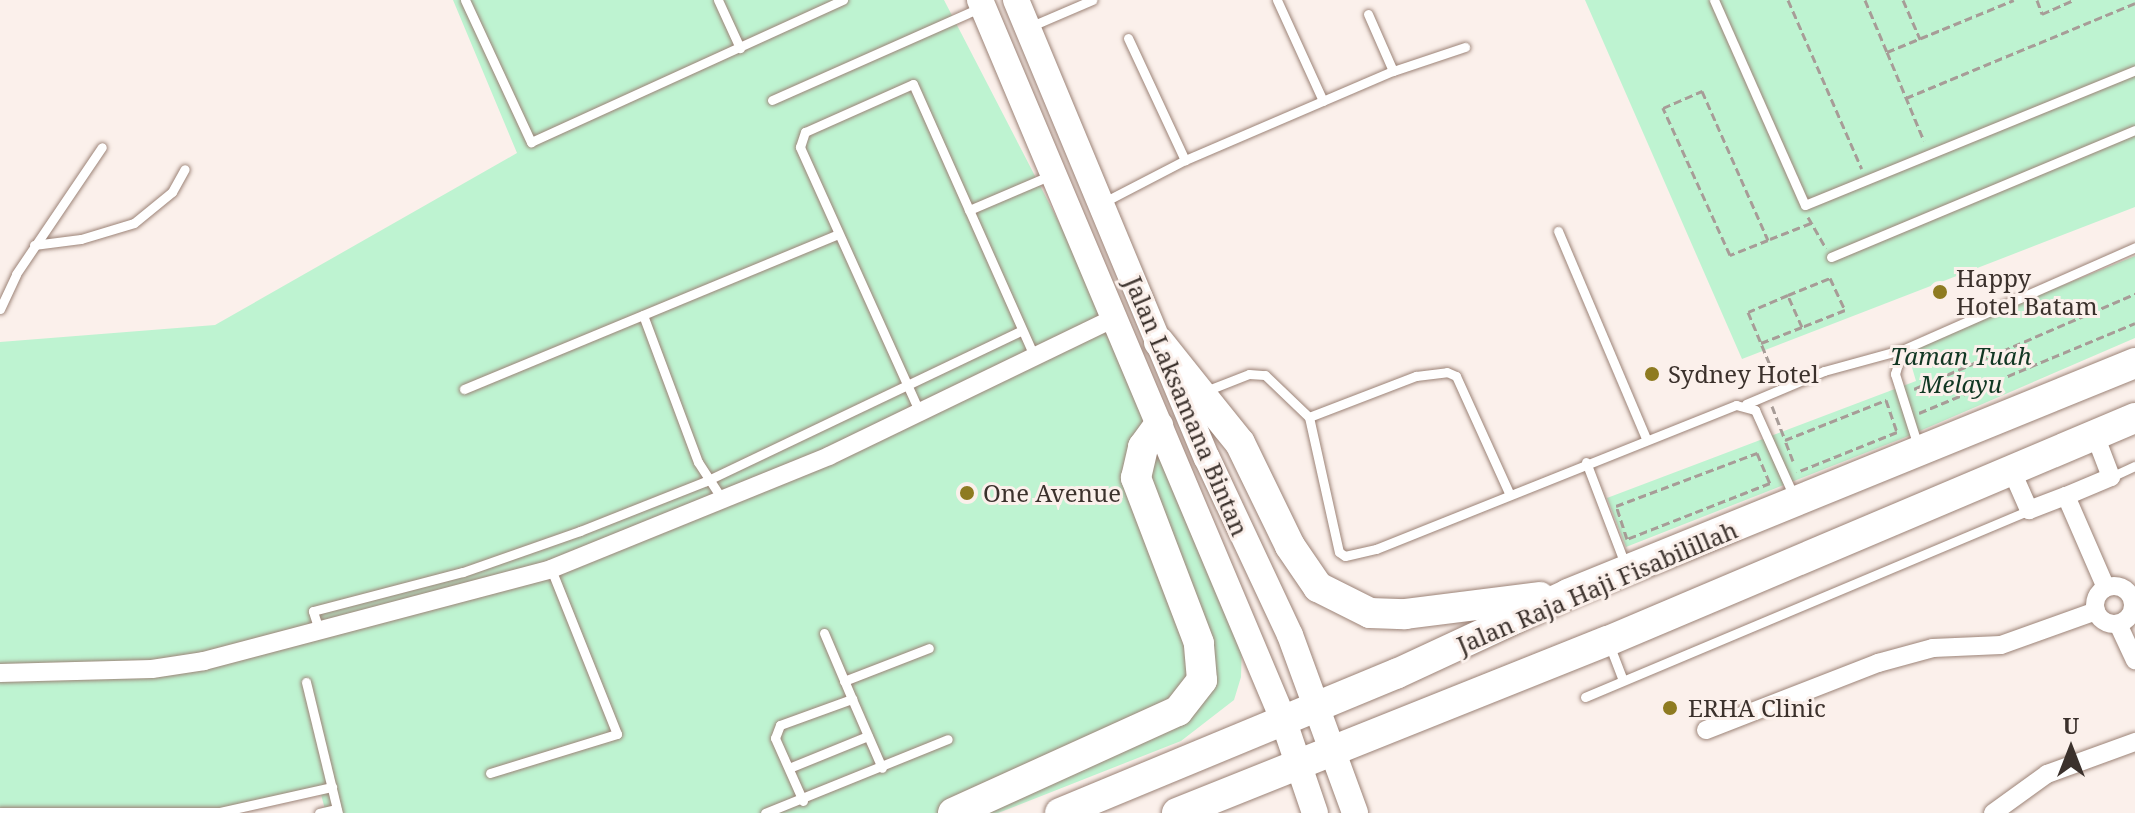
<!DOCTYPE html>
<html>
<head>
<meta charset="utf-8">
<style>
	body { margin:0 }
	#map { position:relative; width:2135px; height:813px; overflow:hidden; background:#fbf0eb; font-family:"Noto Serif",serif }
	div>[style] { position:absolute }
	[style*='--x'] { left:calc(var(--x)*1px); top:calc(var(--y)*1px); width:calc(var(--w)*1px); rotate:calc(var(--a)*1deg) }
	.green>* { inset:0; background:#bef3d1 }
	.path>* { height:3px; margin-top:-1.5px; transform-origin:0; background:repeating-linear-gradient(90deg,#a79c97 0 8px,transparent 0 12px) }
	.roads { filter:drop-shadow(0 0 2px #9c8377) drop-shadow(0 0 2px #9c8377) }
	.service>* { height:9px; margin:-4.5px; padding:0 4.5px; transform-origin:4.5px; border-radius:4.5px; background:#fff }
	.minor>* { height:18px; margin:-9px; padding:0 9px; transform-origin:9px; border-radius:9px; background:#fff }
	.minor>.ring { margin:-9px; padding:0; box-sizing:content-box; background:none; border:18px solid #fff; border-radius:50% }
	.secondary>* { height:26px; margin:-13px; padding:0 13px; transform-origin:13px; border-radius:13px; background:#fff }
	.primary>* { height:30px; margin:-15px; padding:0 15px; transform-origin:15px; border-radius:15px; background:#fff }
	.dots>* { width:22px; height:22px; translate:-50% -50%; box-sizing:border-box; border:4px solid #fbf0eb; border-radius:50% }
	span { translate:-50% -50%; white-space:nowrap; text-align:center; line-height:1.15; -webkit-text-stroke:6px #fbf0eb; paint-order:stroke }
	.poi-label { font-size:24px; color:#3b312c }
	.left { translate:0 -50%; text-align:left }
	.park-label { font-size:24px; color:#113723; font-style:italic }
	.street-label { font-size:24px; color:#3b312c }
	.north { position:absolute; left:2031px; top:709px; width:80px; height:80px; -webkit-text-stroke:6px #fbf0eb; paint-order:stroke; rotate:0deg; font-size:22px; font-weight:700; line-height:32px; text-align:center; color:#3b312c }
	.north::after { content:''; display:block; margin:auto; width:28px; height:36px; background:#3b312c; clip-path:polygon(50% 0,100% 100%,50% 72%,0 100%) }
</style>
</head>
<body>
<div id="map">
	<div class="green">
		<div style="clip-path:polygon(453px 0,944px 0,1109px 319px,1243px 608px,1241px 677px,1234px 700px,1181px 741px,998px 813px,326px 813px,319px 787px,221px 809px,0 809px,0 342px,215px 325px,517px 153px)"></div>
		<div style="clip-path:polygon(1585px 0,2135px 0,2135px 207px,1742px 359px)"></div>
		<div style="clip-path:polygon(2135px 256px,2135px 338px,1906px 437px,1626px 547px,1607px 498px,1916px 381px,1911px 364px,1918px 344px)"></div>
	</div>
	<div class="path">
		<div style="--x:1788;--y:0;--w:184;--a:66.4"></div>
		<div style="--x:1865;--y:0;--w:56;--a:67.1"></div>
		<div style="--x:1887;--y:52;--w:137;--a:-22.3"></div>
		<div style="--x:1903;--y:0;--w:43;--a:66.4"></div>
		<div style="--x:2037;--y:0;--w:15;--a:70"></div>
		<div style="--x:2042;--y:14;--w:35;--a:-24"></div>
		<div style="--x:1887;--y:52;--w:96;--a:67.4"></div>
		<div style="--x:1702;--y:91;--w:163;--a:66.1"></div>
		<div style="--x:1768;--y:240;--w:41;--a:158.5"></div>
		<div style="--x:1730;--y:255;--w:162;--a:-114.5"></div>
		<div style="--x:1663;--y:108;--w:43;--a:-23.6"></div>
		<div style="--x:1906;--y:98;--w:248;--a:-22.5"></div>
		<div style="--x:1808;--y:217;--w:36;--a:60"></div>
		<div style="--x:1770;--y:239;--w:44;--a:-21.3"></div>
		<div style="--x:1788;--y:295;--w:45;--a:-22"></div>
		<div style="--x:1830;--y:278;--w:35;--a:65"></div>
		<div style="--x:1845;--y:310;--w:46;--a:158.4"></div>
		<div style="--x:1761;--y:343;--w:44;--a:-21.3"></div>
		<div style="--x:1802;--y:327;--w:35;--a:-114"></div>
		<div style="--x:1788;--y:295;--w:43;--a:157"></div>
		<div style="--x:1748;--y:312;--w:70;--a:67.4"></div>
		<div style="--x:1914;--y:389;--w:241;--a:-23.3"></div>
		<div style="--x:1772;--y:406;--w:36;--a:69"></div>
		<div style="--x:1919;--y:413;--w:234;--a:-22.6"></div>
		<div style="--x:1757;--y:453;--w:33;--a:67"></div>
		<div style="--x:1770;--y:483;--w:154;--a:158.6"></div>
		<div style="--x:1627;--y:539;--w:35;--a:-108"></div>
		<div style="--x:1616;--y:506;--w:151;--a:-20.6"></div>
		<div style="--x:1793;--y:461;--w:22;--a:-111"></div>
		<div style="--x:1785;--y:440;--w:109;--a:-21.6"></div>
		<div style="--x:1886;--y:400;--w:34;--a:71"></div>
		<div style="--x:1897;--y:432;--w:108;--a:158.2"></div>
	</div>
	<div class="roads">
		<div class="service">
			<div style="--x:465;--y:0;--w:157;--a:65.1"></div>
			<div style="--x:531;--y:142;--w:343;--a:-24.5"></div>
			<div style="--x:718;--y:0;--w:53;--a:65.4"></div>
			<div style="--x:1277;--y:0;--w:111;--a:65.5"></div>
			<div style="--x:1714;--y:0;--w:224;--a:66.1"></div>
			<div style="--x:1805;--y:205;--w:357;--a:-22.2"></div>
			<div style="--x:1368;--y:14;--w:62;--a:66.3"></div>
			<div style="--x:1029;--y:27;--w:69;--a:-23.2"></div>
			<div style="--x:1128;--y:38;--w:135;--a:65"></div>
			<div style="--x:772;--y:100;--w:227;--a:-23.9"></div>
			<div style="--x:1104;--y:202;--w:91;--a:-27.4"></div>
			<div style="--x:1185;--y:160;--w:226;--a:-23.2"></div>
			<div style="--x:1393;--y:71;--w:76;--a:-18.4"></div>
			<div style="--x:969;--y:210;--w:89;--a:-23.1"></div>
			<div style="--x:1558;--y:231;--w:225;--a:67"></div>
			<div style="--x:34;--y:245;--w:47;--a:-7.3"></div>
			<div style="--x:81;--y:239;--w:55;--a:-16.8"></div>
			<div style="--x:134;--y:223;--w:49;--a:-39.2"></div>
			<div style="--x:172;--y:192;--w:26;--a:-61"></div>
			<div style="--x:1831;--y:257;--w:329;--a:-22.7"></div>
			<div style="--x:0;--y:309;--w:38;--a:-65"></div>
			<div style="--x:16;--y:274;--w:153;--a:-55.9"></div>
			<div style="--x:643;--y:315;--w:157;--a:69.5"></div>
			<div style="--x:698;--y:462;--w:44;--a:57"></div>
			<div style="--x:464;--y:389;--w:403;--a:-22.5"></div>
			<div style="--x:1203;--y:392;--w:49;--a:-21.4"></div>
			<div style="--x:1249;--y:374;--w:16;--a:4"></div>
			<div style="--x:1265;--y:375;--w:61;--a:43.7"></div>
			<div style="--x:1309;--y:417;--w:138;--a:77.5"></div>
			<div style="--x:1339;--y:552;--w:7;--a:34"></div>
			<div style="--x:1345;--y:556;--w:32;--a:-13"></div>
			<div style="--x:1376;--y:549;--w:388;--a:-21.8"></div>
			<div style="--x:1736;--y:405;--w:20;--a:15"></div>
			<div style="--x:1755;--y:410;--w:98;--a:65.8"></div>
			<div style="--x:1746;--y:404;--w:85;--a:-22.9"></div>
			<div style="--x:1824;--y:371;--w:80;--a:-15.3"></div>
			<div style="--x:920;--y:413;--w:292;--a:-114.3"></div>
			<div style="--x:800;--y:147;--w:16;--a:-72"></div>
			<div style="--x:805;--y:132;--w:118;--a:-24"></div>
			<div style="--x:913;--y:84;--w:298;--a:66"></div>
			<div style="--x:1309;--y:417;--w:115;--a:-21"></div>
			<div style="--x:1416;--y:376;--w:31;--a:-7"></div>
			<div style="--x:1447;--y:372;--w:10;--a:24"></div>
			<div style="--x:1456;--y:376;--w:128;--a:65.6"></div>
			<div style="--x:1918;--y:446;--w:76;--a:-107.7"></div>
			<div style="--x:1895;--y:374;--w:25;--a:-74"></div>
			<div style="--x:1902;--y:350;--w:255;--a:-23.8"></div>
			<div style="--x:1586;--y:462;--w:112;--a:69.1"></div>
			<div style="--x:2111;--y:477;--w:26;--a:-25"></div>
			<div style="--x:320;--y:633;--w:23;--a:-108"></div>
			<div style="--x:313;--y:611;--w:155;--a:-14.6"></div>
			<div style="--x:463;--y:572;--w:124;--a:-19.3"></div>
			<div style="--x:580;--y:531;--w:136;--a:-21.6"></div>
			<div style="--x:706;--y:481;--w:350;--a:-25.5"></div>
			<div style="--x:824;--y:633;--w:72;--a:67"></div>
			<div style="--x:1609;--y:644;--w:39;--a:69"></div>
			<div style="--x:844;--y:681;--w:91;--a:-21.2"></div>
			<div style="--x:306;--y:682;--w:135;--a:76.3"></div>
			<div style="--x:1585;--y:697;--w:482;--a:-22.8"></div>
			<div style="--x:789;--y:768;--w:85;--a:-22.1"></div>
			<div style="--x:490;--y:773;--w:133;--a:-17.1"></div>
			<div style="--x:617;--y:734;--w:178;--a:-111.8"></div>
			<div style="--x:803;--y:801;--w:69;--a:-114"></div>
			<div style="--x:775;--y:738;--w:14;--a:-69"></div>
			<div style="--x:780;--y:725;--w:77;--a:-19.9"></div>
			<div style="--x:852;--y:699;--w:75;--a:66.5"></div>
			<div style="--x:0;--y:812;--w:220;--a:0"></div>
			<div style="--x:220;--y:812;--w:115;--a:-12.6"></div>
			<div style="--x:319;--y:813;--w:18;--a:-13"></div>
			<div style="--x:765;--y:813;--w:197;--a:-22"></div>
		</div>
		<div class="minor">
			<div style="--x:2011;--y:469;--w:45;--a:66.3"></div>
			<div style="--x:2029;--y:510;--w:40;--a:-21"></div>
			<div style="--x:2066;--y:496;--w:49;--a:-22.9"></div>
			<div style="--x:2111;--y:477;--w:45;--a:-110.9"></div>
			<div style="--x:2066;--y:496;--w:100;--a:66.5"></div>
			<div class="ring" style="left:2095px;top:586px;width:20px;height:20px"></div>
			<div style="--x:2118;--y:624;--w:40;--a:65"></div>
			<div style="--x:0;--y:673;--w:152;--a:-1.5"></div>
			<div style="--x:152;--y:669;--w:53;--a:-8.7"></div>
			<div style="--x:204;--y:661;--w:359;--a:-14.8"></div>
			<div style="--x:551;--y:569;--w:300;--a:-22.1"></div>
			<div style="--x:829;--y:456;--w:314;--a:-25.8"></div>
			<div style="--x:1706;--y:730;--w:185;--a:-21.3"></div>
			<div style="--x:1878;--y:663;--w:57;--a:-15.3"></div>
			<div style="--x:1933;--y:648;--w:68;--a:-2.5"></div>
			<div style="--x:2001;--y:645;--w:101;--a:-19.7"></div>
			<div style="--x:1993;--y:813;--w:67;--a:-35.8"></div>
			<div style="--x:2047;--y:774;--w:94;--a:-20"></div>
		</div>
		<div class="secondary">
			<div style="--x:980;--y:0;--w:780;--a:67.15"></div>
			<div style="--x:1283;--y:719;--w:99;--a:71.2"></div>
			<div style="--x:1016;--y:0;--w:496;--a:67.4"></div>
			<div style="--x:1207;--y:458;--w:195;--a:64.9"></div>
			<div style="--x:1290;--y:635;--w:189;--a:69.9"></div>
		</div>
		<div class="primary">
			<div style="--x:1159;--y:342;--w:129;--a:51.3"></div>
			<div style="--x:1240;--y:443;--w:114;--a:64.1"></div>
			<div style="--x:1290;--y:546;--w:50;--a:55.7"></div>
			<div style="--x:1318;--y:587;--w:58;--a:26.6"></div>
			<div style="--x:1370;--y:613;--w:35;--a:2"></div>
			<div style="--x:1405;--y:614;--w:136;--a:-7.2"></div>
			<div style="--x:953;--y:813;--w:247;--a:-24.4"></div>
			<div style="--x:1178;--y:711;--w:39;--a:-52"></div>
			<div style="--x:1202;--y:680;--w:37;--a:-95"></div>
			<div style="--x:1199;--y:643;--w:177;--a:-110.9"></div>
			<div style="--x:1136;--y:478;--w:32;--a:-77"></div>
			<div style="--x:1143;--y:447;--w:26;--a:-54"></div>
			<div style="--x:1060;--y:813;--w:364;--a:-22.5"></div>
			<div style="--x:1396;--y:674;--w:190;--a:-24.9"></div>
			<div style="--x:1568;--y:594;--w:612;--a:-22.17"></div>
			<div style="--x:1177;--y:813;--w:464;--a:-21.8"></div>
			<div style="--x:1608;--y:641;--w:572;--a:-22.94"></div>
		</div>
	</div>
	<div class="dots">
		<div style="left:1940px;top:292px;background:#8e7b21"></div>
		<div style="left:1652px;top:374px;background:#8e7b21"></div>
		<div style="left:967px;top:493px;background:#8e7b21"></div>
		<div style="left:1670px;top:708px;background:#8e7b21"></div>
	</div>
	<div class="poi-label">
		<span class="left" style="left:1956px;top:292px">Happy<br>Hotel Batam</span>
		<span class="left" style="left:1668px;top:374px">Sydney Hotel</span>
		<span class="left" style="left:983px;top:493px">One Avenue</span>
		<span class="left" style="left:1688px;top:708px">ERHA Clinic</span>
	</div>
	<div class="park-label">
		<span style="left:1961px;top:370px">Taman Tuah<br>Melayu</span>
	</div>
	<div class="street-label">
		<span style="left:1187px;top:406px;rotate:67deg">Jalan Laksamana Bintan</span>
		<span style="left:1597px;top:587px;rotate:-23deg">Jalan Raja Haji Fisabilillah</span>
	</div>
	<div class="north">U</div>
</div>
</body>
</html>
